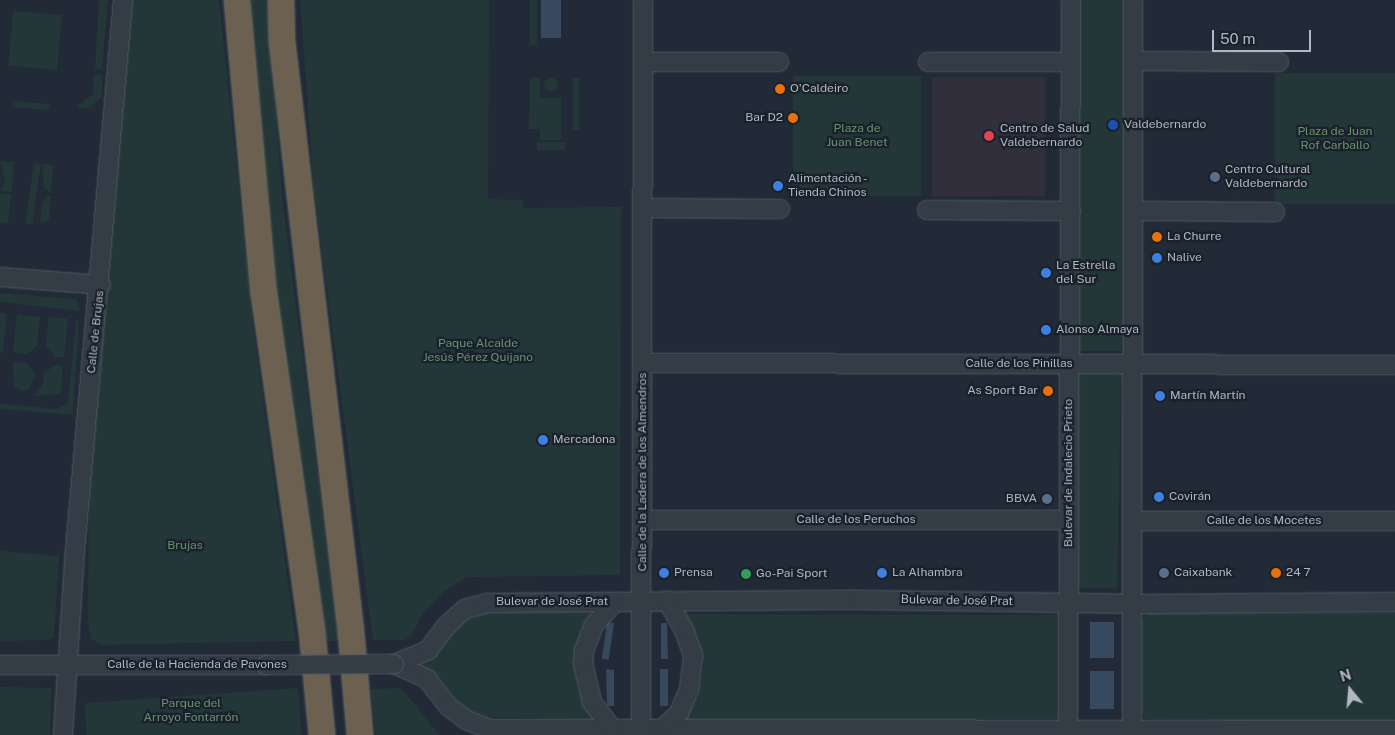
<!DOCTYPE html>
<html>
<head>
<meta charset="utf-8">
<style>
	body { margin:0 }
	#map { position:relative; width:1395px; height:735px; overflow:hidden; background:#212a36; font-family:"Public Sans",sans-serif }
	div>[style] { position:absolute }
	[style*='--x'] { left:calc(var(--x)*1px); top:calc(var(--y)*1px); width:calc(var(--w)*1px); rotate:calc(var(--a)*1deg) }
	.medical>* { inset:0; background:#302f3b; transform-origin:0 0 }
	.green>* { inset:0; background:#243738; transform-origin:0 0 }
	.round { border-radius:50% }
	.water>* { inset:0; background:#36495e; transform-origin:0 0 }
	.roads { filter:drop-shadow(0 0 1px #515a64) drop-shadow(0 0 1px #515a64) }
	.minor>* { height:18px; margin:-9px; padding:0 9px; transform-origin:9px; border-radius:9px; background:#343c46 }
	.highway>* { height:26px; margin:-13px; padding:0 13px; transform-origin:13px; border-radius:13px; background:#6c6151 }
	.bridges { filter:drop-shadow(0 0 1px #515a64) drop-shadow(0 0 1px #515a64) }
	.minor-bridge>* { height:18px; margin:-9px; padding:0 9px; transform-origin:9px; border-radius:9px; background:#343c46 }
	.dots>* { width:14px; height:14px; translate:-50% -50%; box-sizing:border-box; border:2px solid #1a212b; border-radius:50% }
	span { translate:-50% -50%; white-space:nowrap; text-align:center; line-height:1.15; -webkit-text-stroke:4.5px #1a212b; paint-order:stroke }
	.poi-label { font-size:12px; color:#aeb7c3 }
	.left { translate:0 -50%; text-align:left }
	.right { translate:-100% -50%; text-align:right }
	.park-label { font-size:12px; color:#67926f }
	.street-label { font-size:12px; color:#aeb7c3 }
	.north { position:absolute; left:1325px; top:665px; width:50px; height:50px; -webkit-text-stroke:4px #1a212b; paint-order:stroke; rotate:343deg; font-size:14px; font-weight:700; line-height:20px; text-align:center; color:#aeb7c3 }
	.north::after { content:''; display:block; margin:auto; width:18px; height:22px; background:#aeb7c3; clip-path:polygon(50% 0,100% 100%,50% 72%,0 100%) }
	.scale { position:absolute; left:1212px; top:30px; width:99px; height:22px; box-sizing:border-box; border:2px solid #aeb7c3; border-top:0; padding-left:6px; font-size:15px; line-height:18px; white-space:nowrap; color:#aeb7c3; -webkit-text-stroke:4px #1a212b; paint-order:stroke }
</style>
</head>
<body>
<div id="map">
	<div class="medical">
		<div style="left:932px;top:77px;width:113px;height:119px"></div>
	</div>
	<div class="green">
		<div style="clip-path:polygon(99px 0,108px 0,102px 69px,95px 69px)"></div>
		<div style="clip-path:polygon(129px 0,219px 0,254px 335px,296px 641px,102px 645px,91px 639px,88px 622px,89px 464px)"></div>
		<div style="clip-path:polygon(251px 0,268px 0,282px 196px,339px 641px,326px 641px,296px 429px,267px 219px,254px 81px)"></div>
		<div style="clip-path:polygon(300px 0,489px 0,488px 199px,523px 200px,523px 208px,621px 207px,620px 575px,467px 577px,443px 592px,422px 614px,412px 634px,405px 640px,373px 640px,314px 189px)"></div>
		<div style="left:530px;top:0;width:7px;height:45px"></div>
		<div style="left:1080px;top:0;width:44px;height:351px"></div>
		<div style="left:13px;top:11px;width:49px;height:55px;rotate:5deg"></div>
		<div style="left:1275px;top:73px;width:120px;height:131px"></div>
		<div style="clip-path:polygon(94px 74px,102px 74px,102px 97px,88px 109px,76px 107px,93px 94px)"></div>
		<div style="left:793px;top:76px;width:128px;height:120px"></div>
		<div style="clip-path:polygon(530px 78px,540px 78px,540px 98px,561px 98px,561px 140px,540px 140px,540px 129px,529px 129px)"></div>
		<div style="left:579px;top:78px;width:52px;height:6px;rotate:90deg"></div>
		<div class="round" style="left:544px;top:78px;width:14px;height:14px"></div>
		<div style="left:13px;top:101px;width:37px;height:6px;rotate:5deg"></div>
		<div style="left:537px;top:142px;width:28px;height:8px"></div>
		<div style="clip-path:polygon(0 161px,14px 162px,12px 192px,0 191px,5px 183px)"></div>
		<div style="left:34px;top:163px;width:7px;height:61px;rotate:8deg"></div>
		<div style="clip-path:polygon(42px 164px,53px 165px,51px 194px,44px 188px)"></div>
		<div style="clip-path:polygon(0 194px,11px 194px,8px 224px,0 223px)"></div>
		<div style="clip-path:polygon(47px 196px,51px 196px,49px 220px,40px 224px,42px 203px)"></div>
		<div style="clip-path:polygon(0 293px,76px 299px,80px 311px,0 302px)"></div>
		<div style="clip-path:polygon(0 313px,7px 314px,3px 353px,0 352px)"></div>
		<div style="clip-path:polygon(17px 314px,40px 317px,37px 346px,27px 354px,13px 352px)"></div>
		<div style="clip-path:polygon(49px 317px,68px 319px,64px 357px,55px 357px,46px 346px)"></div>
		<div style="clip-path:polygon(76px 320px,79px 321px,73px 415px,0 409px,0 404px,58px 409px,68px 402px)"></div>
		<div style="clip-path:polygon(13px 362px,27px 363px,35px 373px,30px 388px,23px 391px,14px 386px)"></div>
		<div style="clip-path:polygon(54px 365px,63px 366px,61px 394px,35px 396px,43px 383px,44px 374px)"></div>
		<div style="left:1078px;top:373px;width:43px;height:215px;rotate:1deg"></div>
		<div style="clip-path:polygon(0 551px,59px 556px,54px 637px,48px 640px,0 641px)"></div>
		<div style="clip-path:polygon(488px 610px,589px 610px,592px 615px,579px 639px,575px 666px,577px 686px,592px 714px,590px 719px,479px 717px,462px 708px,443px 681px,420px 664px,435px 656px,459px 624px)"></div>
		<div style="clip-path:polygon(1153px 612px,1395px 613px,1395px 723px,1146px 719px,1138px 708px,1138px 625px,1146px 614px)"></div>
		<div style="clip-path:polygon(682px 614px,1057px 615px,1057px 719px,683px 719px,697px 698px,704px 665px,697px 636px)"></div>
		<div style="left:0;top:687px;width:51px;height:48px;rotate:1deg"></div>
		<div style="left:298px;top:688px;width:47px;height:214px;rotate:86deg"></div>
		<div style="clip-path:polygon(401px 688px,440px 735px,376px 735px,371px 689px)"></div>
	</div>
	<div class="water">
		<div style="left:541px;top:0;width:20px;height:38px"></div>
		<div style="left:607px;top:622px;width:7px;height:37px;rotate:8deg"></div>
		<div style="left:1090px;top:622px;width:24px;height:36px"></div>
		<div style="clip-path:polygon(661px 623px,667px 623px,668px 659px,661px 659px)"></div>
		<div style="clip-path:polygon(606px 669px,614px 670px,614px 706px,607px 706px)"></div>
		<div style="left:660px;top:669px;width:8px;height:37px"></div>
		<div style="left:1090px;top:671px;width:24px;height:38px"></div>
	</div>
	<div class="roads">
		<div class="minor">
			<div style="--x:1133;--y:61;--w:146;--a:0.4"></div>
			<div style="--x:643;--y:62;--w:136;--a:0"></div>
			<div style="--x:928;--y:62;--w:143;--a:0"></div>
			<div style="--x:643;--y:208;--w:137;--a:0.4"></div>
			<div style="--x:927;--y:210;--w:144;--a:0.4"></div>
			<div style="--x:1133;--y:211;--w:142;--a:0.4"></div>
			<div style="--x:0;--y:277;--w:101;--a:4.5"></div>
			<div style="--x:643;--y:363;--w:752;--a:0.15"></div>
			<div style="--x:643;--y:520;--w:426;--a:0"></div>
			<div style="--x:1132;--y:521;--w:263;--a:0"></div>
			<div style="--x:394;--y:664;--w:36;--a:24"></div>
			<div style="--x:427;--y:679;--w:36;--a:52"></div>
			<div style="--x:449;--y:707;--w:21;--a:37"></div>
			<div style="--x:466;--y:720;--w:25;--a:21"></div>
			<div style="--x:489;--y:729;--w:906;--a:0.06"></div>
			<div style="--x:394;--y:664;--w:37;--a:-22"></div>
			<div style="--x:428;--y:650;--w:30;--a:-53"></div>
			<div style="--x:446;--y:626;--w:25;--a:-42"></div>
			<div style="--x:465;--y:609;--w:24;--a:-15"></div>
			<div style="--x:488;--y:603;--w:371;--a:-0.5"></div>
			<div style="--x:859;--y:600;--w:298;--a:0.8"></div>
			<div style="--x:1157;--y:604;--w:238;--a:-0.5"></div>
			<div style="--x:0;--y:665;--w:266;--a:0"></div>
			<div style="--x:612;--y:728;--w:33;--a:-128"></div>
			<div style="--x:592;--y:702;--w:39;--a:-103"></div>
			<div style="--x:583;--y:664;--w:13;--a:-86"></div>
			<div style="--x:584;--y:651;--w:28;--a:-69"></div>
			<div style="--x:594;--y:625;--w:31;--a:-48"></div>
			<div style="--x:663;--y:728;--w:22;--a:-43"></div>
			<div style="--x:679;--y:713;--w:25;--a:-67"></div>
			<div style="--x:689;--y:690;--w:35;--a:-83"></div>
			<div style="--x:693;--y:655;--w:27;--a:-110"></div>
			<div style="--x:684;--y:630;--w:34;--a:-120"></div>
			<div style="--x:63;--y:735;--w:184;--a:-86.3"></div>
			<div style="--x:75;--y:551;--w:553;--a:-85.02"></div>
			<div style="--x:641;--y:735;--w:735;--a:-89.84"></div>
			<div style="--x:1068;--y:735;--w:735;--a:-89.77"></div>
			<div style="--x:1132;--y:735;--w:735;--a:-89.92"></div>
		</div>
		<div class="highway">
			<div style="--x:237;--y:0;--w:295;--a:84.8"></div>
			<div style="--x:264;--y:294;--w:340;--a:81.9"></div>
			<div style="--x:312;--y:631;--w:104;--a:84.5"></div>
			<div style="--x:281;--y:0;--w:41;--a:88.6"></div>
			<div style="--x:282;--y:41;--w:595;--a:83.34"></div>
			<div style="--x:351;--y:632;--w:103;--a:85"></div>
		</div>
	</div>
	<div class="bridges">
		<div class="minor-bridge">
			<div style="--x:266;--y:665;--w:128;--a:-0.4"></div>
		</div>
	</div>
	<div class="dots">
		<div style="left:780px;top:89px;background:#e8710a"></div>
		<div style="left:793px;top:118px;background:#e8710a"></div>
		<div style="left:1113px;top:125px;background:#1a4fb4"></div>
		<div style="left:989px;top:136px;background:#e0444e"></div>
		<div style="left:1215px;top:177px;background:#5c6f8a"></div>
		<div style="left:778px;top:186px;background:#3f7fe0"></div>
		<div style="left:1157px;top:237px;background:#e8710a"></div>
		<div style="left:1157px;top:258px;background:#3f7fe0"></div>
		<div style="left:1046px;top:273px;background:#3f7fe0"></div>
		<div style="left:1046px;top:330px;background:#3f7fe0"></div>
		<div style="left:1048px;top:391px;background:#e8710a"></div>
		<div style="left:1160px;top:396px;background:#3f7fe0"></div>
		<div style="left:543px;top:440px;background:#3f7fe0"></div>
		<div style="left:1159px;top:497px;background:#3f7fe0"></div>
		<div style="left:1047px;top:499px;background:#5c6f8a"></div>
		<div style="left:664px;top:573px;background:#3f7fe0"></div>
		<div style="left:882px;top:573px;background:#3f7fe0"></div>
		<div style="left:1164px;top:573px;background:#5c6f8a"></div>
		<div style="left:1276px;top:573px;background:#e8710a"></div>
		<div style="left:746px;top:574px;background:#2e9e5b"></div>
	</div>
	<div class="poi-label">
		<span class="left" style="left:790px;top:89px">O'Caldeiro</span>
		<span class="right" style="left:783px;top:118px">Bar D2</span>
		<span class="left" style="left:1124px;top:125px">Valdebernardo</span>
		<span class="left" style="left:1000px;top:136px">Centro de Salud<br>Valdebernardo</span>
		<span class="left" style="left:1225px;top:177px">Centro Cultural<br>Valdebernardo</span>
		<span class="left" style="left:788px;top:186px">Alimentación -<br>Tienda Chinos</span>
		<span class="left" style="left:1167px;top:237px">La Churre</span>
		<span class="left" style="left:1167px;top:258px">Nalive</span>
		<span class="left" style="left:1056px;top:273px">La Estrella<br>del Sur</span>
		<span class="left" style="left:1056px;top:330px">Alonso Almaya</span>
		<span class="right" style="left:1038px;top:391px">As Sport Bar</span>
		<span class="left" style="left:1170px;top:396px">Martín Martín</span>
		<span class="left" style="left:553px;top:440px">Mercadona</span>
		<span class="left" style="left:1169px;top:497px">Covirán</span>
		<span class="right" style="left:1037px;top:499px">BBVA</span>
		<span class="left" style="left:674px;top:573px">Prensa</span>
		<span class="left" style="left:892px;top:573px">La Alhambra</span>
		<span class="left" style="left:1174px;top:573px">Caixabank</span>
		<span class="left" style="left:1286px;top:573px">24 7</span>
		<span class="left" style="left:756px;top:574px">Go-Pai Sport</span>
	</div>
	<div class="park-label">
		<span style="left:857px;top:136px">Plaza de<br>Juan Benet</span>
		<span style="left:1335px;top:139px">Plaza de Juan<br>Rof Carballo</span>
		<span style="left:478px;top:351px">Paque Alcalde<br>Jesús Pérez Quijano</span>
		<span style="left:185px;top:546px">Brujas</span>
		<span style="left:191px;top:711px">Parque del<br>Arroyo Fontarrón</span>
	</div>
	<div class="street-label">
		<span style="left:96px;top:332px;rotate:-84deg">Calle de Brujas</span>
		<span style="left:1019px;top:364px">Calle de los Pinillas</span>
		<span style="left:643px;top:472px;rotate:-90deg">Calle de la Ladera de los Almendros</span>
		<span style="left:1069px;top:473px;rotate:-90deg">Bulevar de Indalecio Prieto</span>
		<span style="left:856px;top:520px">Calle de los Peruchos</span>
		<span style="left:1264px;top:521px">Calle de los Mocetes</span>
		<span style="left:957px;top:601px;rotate:1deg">Bulevar de José Prat</span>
		<span style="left:552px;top:602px">Bulevar de José Prat</span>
		<span style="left:197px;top:665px">Calle de la Hacienda de Pavones</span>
	</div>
	<div class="north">N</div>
	<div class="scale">50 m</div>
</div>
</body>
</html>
